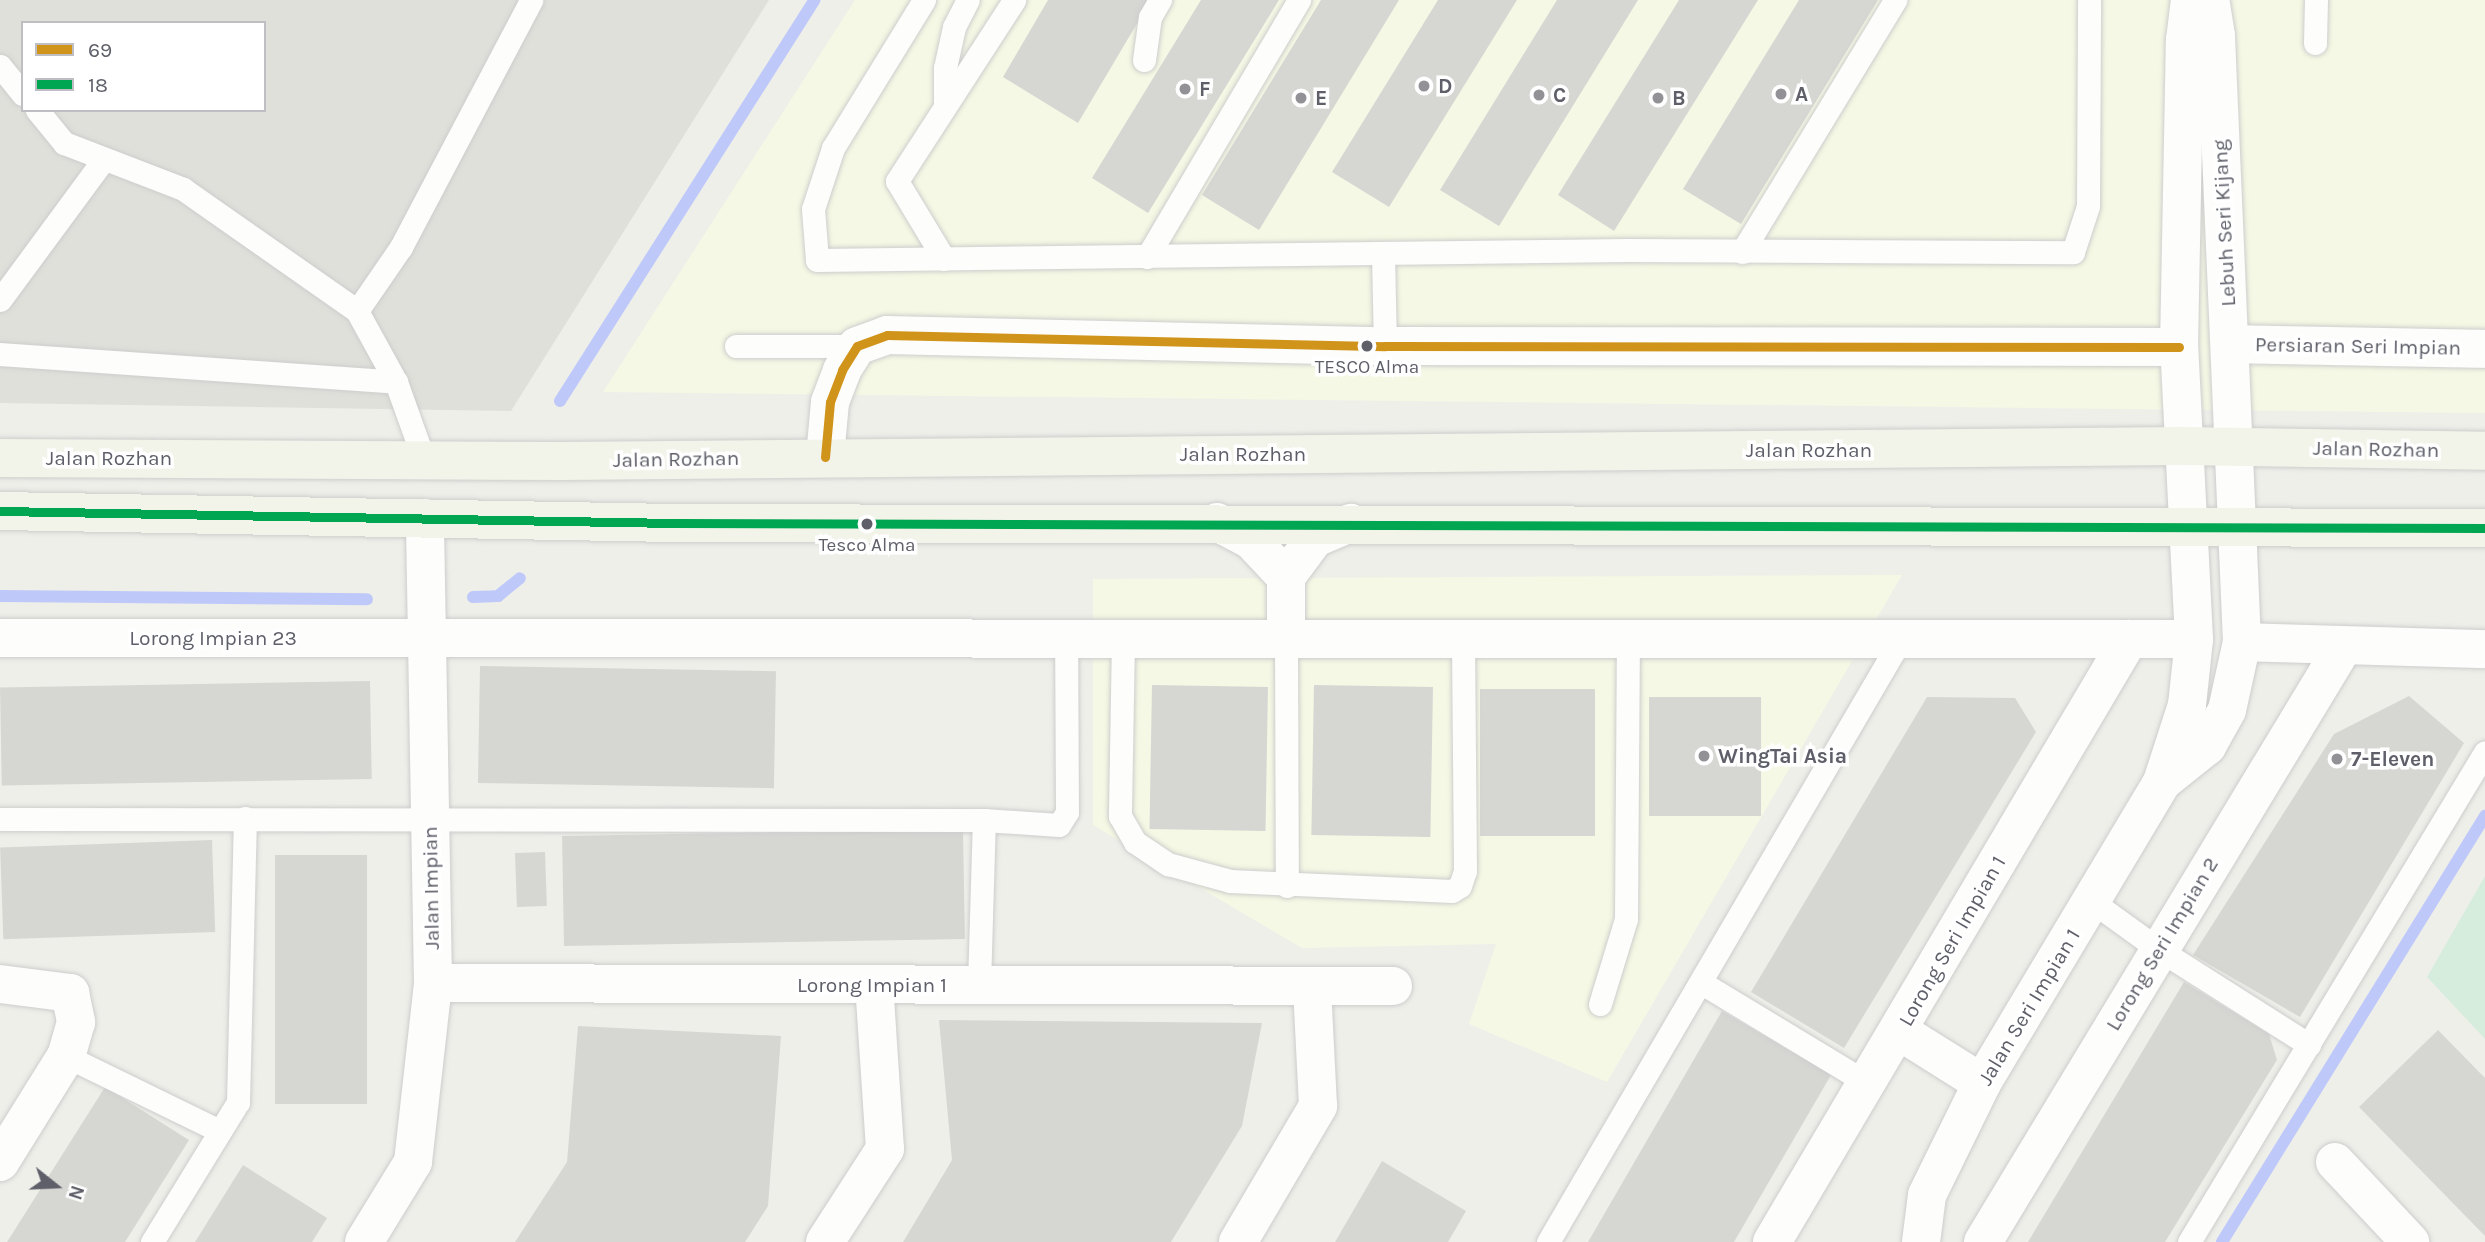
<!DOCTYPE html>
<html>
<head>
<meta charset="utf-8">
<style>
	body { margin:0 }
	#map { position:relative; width:2485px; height:1242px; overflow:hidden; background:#efefea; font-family:Karla,sans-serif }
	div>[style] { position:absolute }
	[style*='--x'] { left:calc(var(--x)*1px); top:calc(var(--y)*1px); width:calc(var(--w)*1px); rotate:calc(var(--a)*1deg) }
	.commercial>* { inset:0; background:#f5f8e4 }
	.industrial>* { inset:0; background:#e0e0db }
	.green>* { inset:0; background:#d6eddd }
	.stream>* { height:12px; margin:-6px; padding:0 6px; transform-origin:6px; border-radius:6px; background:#bfc9f9 }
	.building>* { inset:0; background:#d6d6d3; transform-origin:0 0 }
	.roads { filter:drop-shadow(0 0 2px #cdcdcd) drop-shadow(0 0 2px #cdcdcd) }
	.service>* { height:23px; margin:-11.5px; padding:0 11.5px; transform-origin:11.5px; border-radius:11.5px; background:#fdfdfc }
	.minor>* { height:38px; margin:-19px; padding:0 19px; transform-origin:19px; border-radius:19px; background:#fdfdfc }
	.tertiary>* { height:38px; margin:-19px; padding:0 19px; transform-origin:19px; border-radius:19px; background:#fdfdfc }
	.primary>* { height:38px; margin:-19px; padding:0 19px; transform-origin:19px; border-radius:19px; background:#f2f4e9 }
	.bus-1>* { height:9px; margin:-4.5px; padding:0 4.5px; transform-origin:4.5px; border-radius:4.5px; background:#d1941a }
	.bus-2>* { height:9px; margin:-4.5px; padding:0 4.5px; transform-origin:4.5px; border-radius:4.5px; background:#00a651 }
	.dots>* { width:19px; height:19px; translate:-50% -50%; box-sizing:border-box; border:4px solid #fff; border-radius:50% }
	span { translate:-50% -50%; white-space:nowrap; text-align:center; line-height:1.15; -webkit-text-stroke:7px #fff; paint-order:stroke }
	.bus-label { font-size:19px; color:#5e5f69 }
	.poi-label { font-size:21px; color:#5e5f69; font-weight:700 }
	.left { translate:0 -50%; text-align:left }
	.street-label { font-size:21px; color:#5e5f69 }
	.legend { position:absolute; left:21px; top:21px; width:245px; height:91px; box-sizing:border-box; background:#fff; border:2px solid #bfbfc3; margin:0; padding:9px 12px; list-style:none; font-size:21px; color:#5e5f69 }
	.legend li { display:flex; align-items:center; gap:14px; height:35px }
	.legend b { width:35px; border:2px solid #bfbfc3 }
	.north { position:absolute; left:21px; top:1151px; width:70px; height:70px; -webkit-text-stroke:5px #fff; paint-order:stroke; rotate:108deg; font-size:19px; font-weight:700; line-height:28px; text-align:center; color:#5e5f69 }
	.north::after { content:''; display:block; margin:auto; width:24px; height:32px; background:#5e5f69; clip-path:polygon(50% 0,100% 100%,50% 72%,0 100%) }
</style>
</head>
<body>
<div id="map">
	<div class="commercial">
		<div style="clip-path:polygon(855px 0,2485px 0,2485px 413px,603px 392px)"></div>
		<div style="clip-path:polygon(1902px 575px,1607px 1082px,1469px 1024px,1496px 944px,1302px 948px,1093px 825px,1093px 579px)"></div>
	</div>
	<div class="industrial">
		<div style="clip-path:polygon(evenodd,0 0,769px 0,511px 411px,0 403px,0 0,23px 23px,264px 23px,264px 110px,23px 110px,23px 23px)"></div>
	</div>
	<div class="green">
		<div style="clip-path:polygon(2485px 876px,2485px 1039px,2427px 977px)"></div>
	</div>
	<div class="stream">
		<div style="--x:560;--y:401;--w:475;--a:-57.6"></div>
		<div style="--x:0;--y:596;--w:367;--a:0.5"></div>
		<div style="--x:473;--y:597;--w:25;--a:-2"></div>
		<div style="--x:498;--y:596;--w:28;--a:-39"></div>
		<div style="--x:2222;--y:1242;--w:501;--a:-58.31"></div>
	</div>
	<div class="building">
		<div style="clip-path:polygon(1048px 0,1151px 0,1078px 123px,1003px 77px)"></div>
		<div style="clip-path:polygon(1201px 0,1279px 0,1148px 213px,1092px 178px)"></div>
		<div style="clip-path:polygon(1321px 0,1399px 0,1259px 230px,1202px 195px)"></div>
		<div style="clip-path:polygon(1438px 0,1517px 0,1389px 207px,1332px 172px)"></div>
		<div style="clip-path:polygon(1557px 0,1638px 0,1499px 226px,1440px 190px)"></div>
		<div style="clip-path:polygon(1679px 0,1758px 0,1614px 231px,1558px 195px)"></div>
		<div style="clip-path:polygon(1799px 0,1878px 0,1741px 224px,1683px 189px)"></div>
		<div style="left:480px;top:666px;width:296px;height:117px;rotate:1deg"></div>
		<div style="left:370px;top:681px;width:98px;height:370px;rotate:89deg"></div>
		<div style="left:1152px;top:685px;width:116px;height:144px;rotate:1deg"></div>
		<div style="left:1314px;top:685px;width:119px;height:150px;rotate:1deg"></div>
		<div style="left:1480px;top:689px;width:115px;height:147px"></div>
		<div style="clip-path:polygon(2409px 696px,2464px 743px,2300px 1017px,2193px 955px,2334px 734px)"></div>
		<div style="left:1649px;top:697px;width:112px;height:119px"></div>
		<div style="clip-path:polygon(1927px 697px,2015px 698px,2036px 732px,1844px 1048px,1751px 992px)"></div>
		<div style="left:963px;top:829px;width:110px;height:401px;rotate:89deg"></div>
		<div style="left:212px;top:840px;width:92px;height:212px;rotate:88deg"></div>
		<div style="left:545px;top:852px;width:54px;height:30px;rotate:88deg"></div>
		<div style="left:275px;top:855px;width:92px;height:249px"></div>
		<div style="clip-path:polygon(2184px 982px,2269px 1034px,2277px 1060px,2165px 1242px,2028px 1242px)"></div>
		<div style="clip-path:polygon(1722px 1011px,1831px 1075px,1734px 1242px,1588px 1242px)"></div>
		<div style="clip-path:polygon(939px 1020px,1262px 1023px,1242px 1126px,1171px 1242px,903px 1242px,952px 1160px)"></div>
		<div style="clip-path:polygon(578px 1026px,781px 1036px,768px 1206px,745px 1242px,515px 1242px,567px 1162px)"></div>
		<div style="clip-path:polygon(2438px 1030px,2485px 1078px,2485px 1236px,2359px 1107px)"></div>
		<div style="clip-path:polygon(105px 1087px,189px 1140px,125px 1242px,7px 1242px)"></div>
		<div style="clip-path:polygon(1382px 1161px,1466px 1211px,1448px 1242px,1335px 1242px)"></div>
		<div style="clip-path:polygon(243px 1165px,327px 1218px,312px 1242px,195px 1242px)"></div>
	</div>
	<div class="roads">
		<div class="service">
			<div style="--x:924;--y:0;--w:174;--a:121.6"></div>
			<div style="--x:833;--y:148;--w:64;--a:108.2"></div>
			<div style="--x:813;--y:209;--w:51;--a:85.5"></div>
			<div style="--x:817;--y:260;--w:811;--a:-0.71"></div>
			<div style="--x:1628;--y:250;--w:445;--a:0.3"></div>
			<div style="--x:2073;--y:252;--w:48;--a:-71.9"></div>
			<div style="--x:2088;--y:206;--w:206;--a:-89.7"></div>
			<div style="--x:2315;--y:43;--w:43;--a:-88.7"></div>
			<div style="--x:1144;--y:60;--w:43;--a:-82.1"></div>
			<div style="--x:1150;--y:17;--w:20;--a:-60"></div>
			<div style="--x:0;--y:66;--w:36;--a:51"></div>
			<div style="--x:945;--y:106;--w:38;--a:-90"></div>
			<div style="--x:945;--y:68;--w:42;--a:-77.6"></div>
			<div style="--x:954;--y:27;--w:30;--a:-63"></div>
			<div style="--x:37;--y:110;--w:43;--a:50.7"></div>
			<div style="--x:64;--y:143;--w:128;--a:21.1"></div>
			<div style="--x:183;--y:189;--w:213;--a:35"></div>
			<div style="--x:357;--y:311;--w:81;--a:61.2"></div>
			<div style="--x:396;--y:382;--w:83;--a:70.3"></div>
			<div style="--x:1742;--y:252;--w:295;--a:-58.7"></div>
			<div style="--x:1383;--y:253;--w:93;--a:88.8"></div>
			<div style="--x:1147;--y:257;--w:299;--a:-59.4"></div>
			<div style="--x:944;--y:259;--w:91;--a:-121.1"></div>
			<div style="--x:897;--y:181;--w:216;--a:-57.1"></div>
			<div style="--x:0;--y:300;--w:175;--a:-53.6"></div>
			<div style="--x:357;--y:311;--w:78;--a:-55.5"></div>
			<div style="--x:401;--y:247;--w:279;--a:-62.2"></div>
			<div style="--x:736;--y:346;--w:121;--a:0"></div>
			<div style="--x:0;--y:354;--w:397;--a:4"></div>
			<div style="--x:1123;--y:639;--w:177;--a:91"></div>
			<div style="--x:1120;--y:816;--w:30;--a:60"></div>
			<div style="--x:1135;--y:842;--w:40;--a:34"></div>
			<div style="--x:1168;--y:864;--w:64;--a:15.3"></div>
			<div style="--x:1230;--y:881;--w:222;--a:2.6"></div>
			<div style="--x:1452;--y:891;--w:9;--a:-32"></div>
			<div style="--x:1460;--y:886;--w:16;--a:-72"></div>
			<div style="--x:1465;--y:871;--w:232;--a:-90.5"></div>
			<div style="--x:1286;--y:639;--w:247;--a:89.8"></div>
			<div style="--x:0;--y:819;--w:984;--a:0.06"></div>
			<div style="--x:984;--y:820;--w:75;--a:3.8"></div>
			<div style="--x:1059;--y:825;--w:15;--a:-58"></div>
			<div style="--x:1067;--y:812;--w:173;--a:-90.3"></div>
			<div style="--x:2093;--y:902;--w:80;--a:35.9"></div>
			<div style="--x:2158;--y:949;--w:179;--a:32.4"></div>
			<div style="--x:1702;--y:983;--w:193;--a:31.2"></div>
			<div style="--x:979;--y:985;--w:165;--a:-88.3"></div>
			<div style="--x:1600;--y:1004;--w:89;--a:-73"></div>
			<div style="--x:1626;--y:919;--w:280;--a:-89.6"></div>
			<div style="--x:66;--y:1056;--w:171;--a:26"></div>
			<div style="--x:152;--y:1242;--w:164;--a:-58.4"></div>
			<div style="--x:238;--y:1102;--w:284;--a:-88.6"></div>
			<div style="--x:1548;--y:1242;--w:699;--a:-59.66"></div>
			<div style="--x:2189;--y:1242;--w:572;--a:-58.86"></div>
		</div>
		<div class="minor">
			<div style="--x:2230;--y:344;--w:255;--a:1.1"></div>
			<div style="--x:825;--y:457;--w:55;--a:-84.8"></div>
			<div style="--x:830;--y:402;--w:34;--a:-69"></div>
			<div style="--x:842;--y:370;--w:28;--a:-58"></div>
			<div style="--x:857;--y:346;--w:32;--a:-20"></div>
			<div style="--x:887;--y:335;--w:498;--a:1.3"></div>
			<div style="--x:1385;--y:346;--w:794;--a:0.07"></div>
			<div style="--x:1217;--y:522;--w:40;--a:28"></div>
			<div style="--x:1252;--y:541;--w:50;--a:46.6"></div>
			<div style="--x:0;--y:638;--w:2194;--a:0.03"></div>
			<div style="--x:1286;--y:639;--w:62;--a:-90"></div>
			<div style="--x:1286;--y:577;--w:49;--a:-53.4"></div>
			<div style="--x:1315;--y:538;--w:39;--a:-23"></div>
			<div style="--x:2242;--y:642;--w:243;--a:1.7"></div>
			<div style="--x:433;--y:983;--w:960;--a:0.18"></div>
			<div style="--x:0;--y:984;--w:71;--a:7.3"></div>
			<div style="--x:70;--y:993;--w:30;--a:78"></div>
			<div style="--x:76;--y:1022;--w:35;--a:106"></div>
			<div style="--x:66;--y:1056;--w:125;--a:121.9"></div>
			<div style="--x:1899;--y:1031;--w:98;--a:32.1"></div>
			<div style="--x:2335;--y:1162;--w:110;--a:46.8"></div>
			<div style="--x:364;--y:1242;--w:94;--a:-58.5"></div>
			<div style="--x:413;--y:1162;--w:180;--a:-83.6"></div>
			<div style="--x:433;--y:983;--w:465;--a:-91"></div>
			<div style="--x:825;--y:1242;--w:111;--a:-57.2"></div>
			<div style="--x:885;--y:1149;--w:164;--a:-93.8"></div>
			<div style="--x:1238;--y:1242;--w:158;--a:-59.5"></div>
			<div style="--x:1318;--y:1106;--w:119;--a:-92.9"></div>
			<div style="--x:1772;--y:1242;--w:701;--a:-59.37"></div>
			<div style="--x:1983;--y:1242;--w:695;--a:-58.82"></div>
		</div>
		<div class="tertiary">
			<div style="--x:2162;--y:782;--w:58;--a:-38.7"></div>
			<div style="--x:2207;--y:746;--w:41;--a:-60.9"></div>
			<div style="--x:2227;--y:710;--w:70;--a:-77.6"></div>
			<div style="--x:2242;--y:642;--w:607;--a:-92.46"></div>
			<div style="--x:2216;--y:36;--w:36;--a:-99"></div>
			<div style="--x:1921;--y:1242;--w:47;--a:-82.7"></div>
			<div style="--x:1927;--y:1195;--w:125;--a:-63.8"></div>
			<div style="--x:1982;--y:1083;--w:351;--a:-59.1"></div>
			<div style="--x:2162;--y:782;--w:81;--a:-72"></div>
			<div style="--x:2187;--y:705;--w:66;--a:-83.9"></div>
			<div style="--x:2194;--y:639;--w:292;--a:-92.9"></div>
			<div style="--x:2179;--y:347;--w:307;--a:-88.9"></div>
			<div style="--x:2185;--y:40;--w:40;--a:-82.9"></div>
		</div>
		<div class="primary">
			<div style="--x:0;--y:458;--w:561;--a:0.31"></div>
			<div style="--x:561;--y:461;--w:1620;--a:-0.53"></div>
			<div style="--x:2181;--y:446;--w:304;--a:0.9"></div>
			<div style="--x:0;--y:511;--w:677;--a:1.02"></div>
			<div style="--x:677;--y:523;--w:1808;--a:0.16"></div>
		</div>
	</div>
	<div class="bus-1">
		<div style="--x:825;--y:457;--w:55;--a:-84.8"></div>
		<div style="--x:830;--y:402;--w:34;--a:-69"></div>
		<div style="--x:842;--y:370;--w:28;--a:-58"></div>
		<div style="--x:857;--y:346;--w:32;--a:-20"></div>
		<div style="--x:887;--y:335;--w:498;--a:1.3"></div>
		<div style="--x:1385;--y:346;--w:794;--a:0.07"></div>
	</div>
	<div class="bus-2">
		<div style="--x:0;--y:511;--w:677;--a:1.02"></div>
		<div style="--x:677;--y:523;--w:1808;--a:0.16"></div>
	</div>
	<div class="dots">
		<div style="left:1424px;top:86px;background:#919196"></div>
		<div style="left:1185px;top:89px;background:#919196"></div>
		<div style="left:1781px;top:94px;background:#919196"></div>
		<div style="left:1539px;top:95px;background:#919196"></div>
		<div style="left:1301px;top:98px;background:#919196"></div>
		<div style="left:1658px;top:98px;background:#919196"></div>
		<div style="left:1367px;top:346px;background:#5e5f69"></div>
		<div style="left:867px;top:524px;background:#5e5f69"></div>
		<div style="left:1704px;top:756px;background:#919196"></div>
		<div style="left:2337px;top:759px;background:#919196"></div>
	</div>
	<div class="bus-label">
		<span style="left:1367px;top:368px">TESCO Alma</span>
		<span style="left:867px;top:546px">Tesco Alma</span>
	</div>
	<div class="poi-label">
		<span class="left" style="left:1438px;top:86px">D</span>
		<span class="left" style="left:1199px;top:89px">F</span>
		<span class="left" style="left:1795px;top:94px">A</span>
		<span class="left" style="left:1553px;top:95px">C</span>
		<span class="left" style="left:1315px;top:98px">E</span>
		<span class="left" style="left:1672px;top:98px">B</span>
		<span class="left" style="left:1718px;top:756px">WingTai Asia</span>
		<span class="left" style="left:2351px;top:759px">7-Eleven</span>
	</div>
	<div class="street-label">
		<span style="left:2224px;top:223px;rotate:-93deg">Lebuh Seri Kijang</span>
		<span style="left:2358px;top:346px;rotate:1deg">Persiaran Seri Impian</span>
		<span style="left:2376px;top:449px;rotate:1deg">Jalan Rozhan</span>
		<span style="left:1809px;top:450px">Jalan Rozhan</span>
		<span style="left:1243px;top:454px">Jalan Rozhan</span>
		<span style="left:109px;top:458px">Jalan Rozhan</span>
		<span style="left:676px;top:459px;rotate:-1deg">Jalan Rozhan</span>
		<span style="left:213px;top:638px">Lorong Impian 23</span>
		<span style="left:431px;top:888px;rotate:-91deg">Jalan Impian</span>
		<span style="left:1952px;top:941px;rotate:-60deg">Lorong Seri Impian 1</span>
		<span style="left:2162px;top:944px;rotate:-59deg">Lorong Seri Impian 2</span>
		<span style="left:872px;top:985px">Lorong Impian 1</span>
		<span style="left:2029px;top:1007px;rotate:-59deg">Jalan Seri Impian 1</span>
	</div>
	<ul class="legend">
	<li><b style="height:9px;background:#d1941a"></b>69</li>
	<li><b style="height:9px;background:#00a651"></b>18</li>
	</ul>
	<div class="north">N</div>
</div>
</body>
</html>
